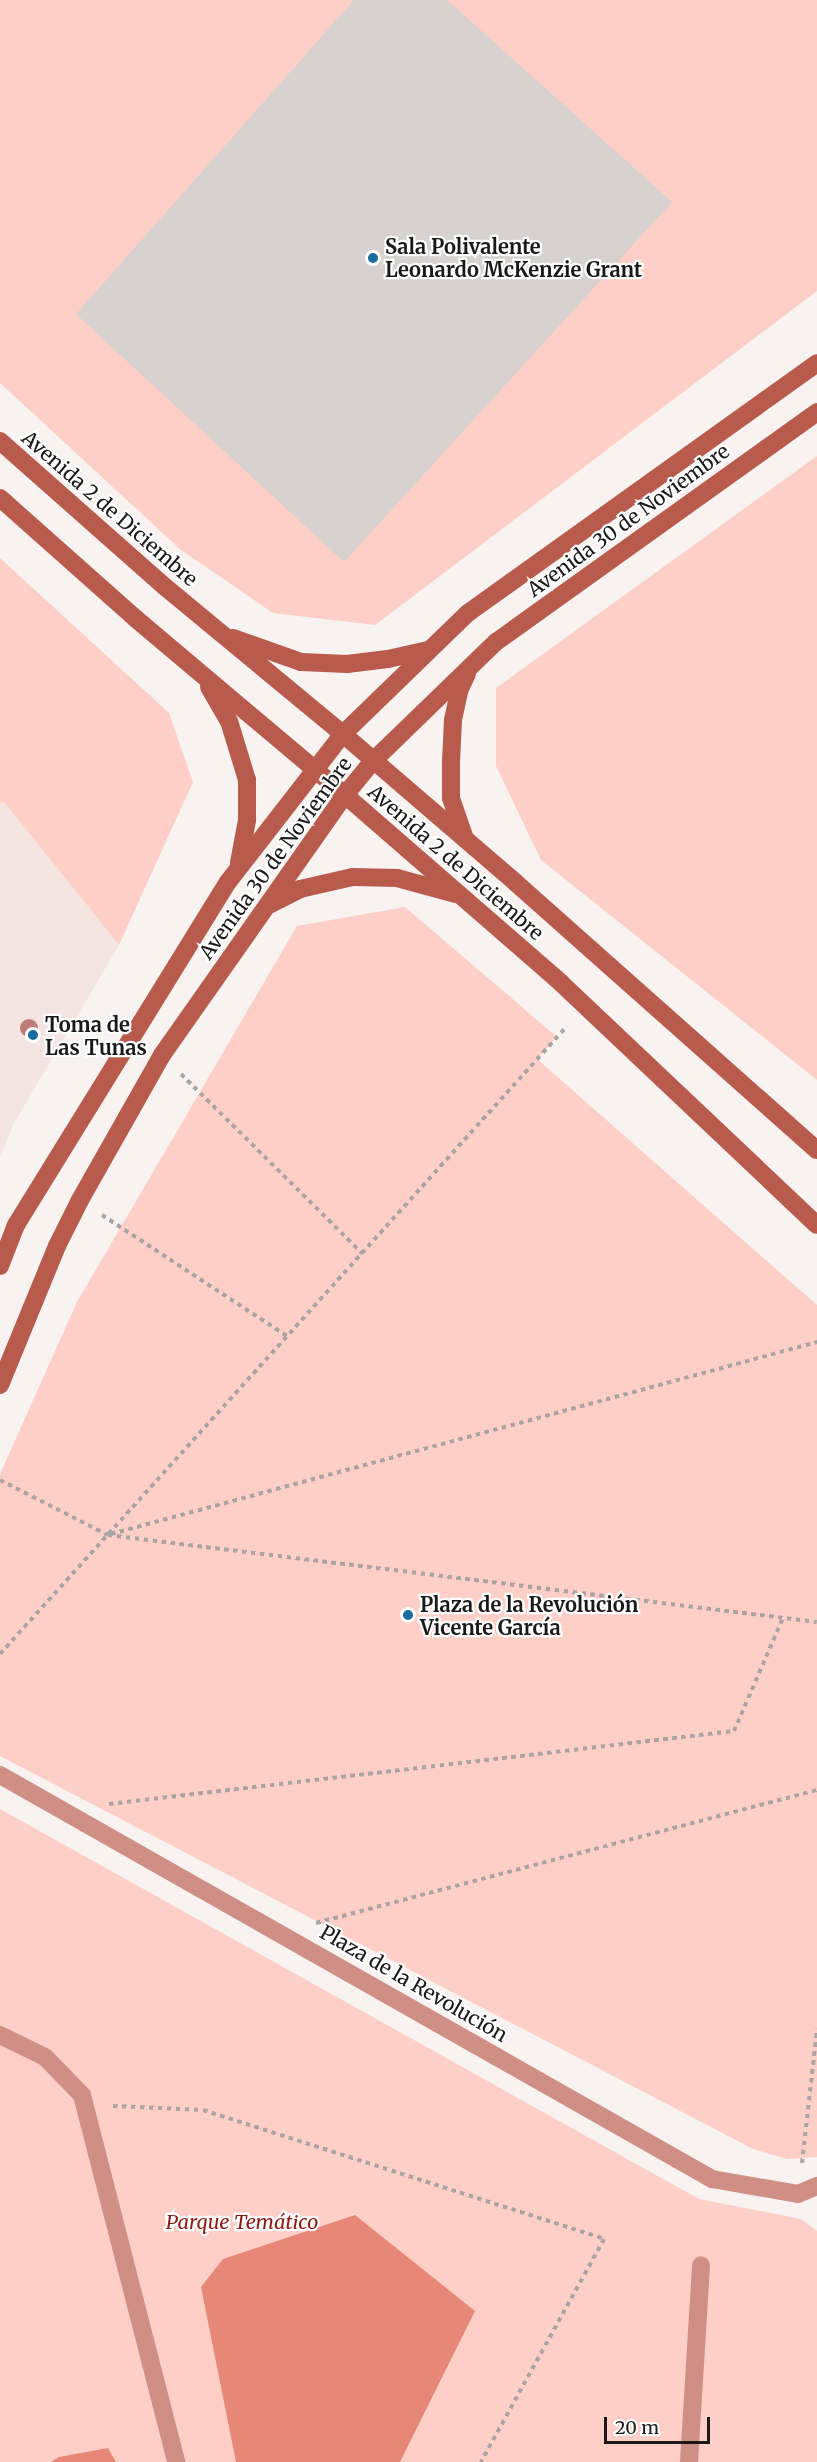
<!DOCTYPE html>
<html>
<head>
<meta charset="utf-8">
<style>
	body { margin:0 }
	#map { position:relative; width:817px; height:2462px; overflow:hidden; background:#f8f2f1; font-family:Merriweather,serif }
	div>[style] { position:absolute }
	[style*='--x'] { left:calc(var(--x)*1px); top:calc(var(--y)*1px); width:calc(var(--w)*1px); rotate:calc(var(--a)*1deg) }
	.built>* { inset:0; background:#f4e5e2 }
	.green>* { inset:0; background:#fecfc6 }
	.water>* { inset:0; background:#e78778 }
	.building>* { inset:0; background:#d7d1d0 }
	.path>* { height:4px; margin-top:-2px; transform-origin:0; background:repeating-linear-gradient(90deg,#aaa5a4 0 4.5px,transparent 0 9px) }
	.lane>* { height:18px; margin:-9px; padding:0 9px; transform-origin:9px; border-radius:9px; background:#d08f84 }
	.street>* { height:18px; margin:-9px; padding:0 9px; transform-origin:9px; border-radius:9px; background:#d08f84 }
	.secondary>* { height:18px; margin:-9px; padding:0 9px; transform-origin:9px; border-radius:9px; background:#b85b4d }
	.trees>* { width:18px; height:18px; margin:-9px; border-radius:50%; background:#bd7c75 }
	.dots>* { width:16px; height:16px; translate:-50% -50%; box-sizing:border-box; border:3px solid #fff; border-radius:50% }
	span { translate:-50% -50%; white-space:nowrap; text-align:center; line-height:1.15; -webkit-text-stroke:4.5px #fff; paint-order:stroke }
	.poi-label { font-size:20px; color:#1a1818; font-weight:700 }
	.left { translate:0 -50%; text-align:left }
	.street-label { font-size:20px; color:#1a1818 }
	.park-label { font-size:20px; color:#8d1b10; font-style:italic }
	.scale { position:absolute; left:604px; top:2417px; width:106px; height:27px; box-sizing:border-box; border:3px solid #1a1818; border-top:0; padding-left:8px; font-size:18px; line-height:21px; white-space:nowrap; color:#1a1818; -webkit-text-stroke:4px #fff; paint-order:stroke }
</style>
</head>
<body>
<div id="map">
	<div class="built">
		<div style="clip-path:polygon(4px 802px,119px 945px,13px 1125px,0 1157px,0 803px)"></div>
	</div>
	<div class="green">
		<div style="clip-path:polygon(0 0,817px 0,817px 291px,375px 625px,273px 613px,181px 550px,0 383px)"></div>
		<div style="clip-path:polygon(817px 456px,817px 1080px,541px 860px,496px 766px,496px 688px)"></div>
		<div style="clip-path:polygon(0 558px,169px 713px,193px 782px,119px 945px,4px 802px,0 803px)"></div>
		<div style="clip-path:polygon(405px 907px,557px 1037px,537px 1059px,817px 1305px,817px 2157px,787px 2159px,753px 2149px,0 1756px,0 1474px,77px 1302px,297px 926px)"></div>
		<div style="clip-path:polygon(0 1809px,699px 2199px,801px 2219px,817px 2231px,817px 2462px,0 2462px)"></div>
	</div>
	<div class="water">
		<div style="clip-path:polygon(355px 2215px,475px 2311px,400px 2462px,236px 2462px,201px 2287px,223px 2259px)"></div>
		<div style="clip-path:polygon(108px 2448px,116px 2462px,51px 2462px,59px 2457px)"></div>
	</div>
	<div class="building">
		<div style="clip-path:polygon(354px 0,447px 0,672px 202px,344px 562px,76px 314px)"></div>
	</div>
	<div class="path">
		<div style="--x:181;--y:1074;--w:255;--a:44.7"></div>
		<div style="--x:102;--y:1215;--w:221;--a:33.2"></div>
		<div style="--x:0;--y:1480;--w:121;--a:27"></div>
		<div style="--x:108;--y:1535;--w:714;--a:7"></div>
		<div style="--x:111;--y:1534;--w:732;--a:-15.21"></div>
		<div style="--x:0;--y:1654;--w:846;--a:-47.92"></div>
		<div style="--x:109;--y:1804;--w:629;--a:-6.66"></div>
		<div style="--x:734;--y:1731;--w:123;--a:-66.6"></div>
		<div style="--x:316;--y:1923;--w:518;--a:-14.87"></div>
		<div style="--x:113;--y:2106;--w:90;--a:2.5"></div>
		<div style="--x:203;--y:2110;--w:421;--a:17.8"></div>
		<div style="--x:604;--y:2239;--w:255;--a:118.9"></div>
		<div style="--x:802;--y:2163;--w:135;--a:-83.6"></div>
	</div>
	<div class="lane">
		<div style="--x:0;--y:2035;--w:50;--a:26.1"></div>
		<div style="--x:45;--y:2057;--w:53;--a:45.8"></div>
		<div style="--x:82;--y:2095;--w:379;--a:75.6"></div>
		<div style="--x:689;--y:2462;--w:197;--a:-86.5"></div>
	</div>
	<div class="street">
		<div style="--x:0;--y:1775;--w:819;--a:29.57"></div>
		<div style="--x:712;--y:2179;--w:87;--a:9.9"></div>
		<div style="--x:798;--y:2194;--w:21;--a:-23"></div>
	</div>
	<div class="secondary">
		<div style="--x:0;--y:441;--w:219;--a:41.5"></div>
		<div style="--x:164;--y:586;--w:232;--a:39.6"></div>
		<div style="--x:343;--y:734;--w:228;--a:40.7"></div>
		<div style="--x:516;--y:883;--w:402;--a:41.6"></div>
		<div style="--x:0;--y:498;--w:181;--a:41.6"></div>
		<div style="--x:135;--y:618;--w:275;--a:40.1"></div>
		<div style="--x:345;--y:795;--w:286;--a:41"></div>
		<div style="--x:561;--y:983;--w:352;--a:43.4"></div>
		<div style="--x:233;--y:638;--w:72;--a:19.4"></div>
		<div style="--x:301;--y:662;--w:46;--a:2.5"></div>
		<div style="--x:347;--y:664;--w:41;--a:-7"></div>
		<div style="--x:388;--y:659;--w:41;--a:-12.7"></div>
		<div style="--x:209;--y:687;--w:39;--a:60"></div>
		<div style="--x:229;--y:721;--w:62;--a:73"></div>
		<div style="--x:247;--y:780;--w:40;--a:90"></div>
		<div style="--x:247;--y:820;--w:44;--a:100.5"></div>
		<div style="--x:465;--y:839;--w:43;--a:-108.9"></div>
		<div style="--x:451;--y:798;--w:36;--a:-90"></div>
		<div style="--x:451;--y:762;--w:42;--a:-87.3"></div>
		<div style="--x:453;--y:720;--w:30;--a:-78"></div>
		<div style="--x:459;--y:691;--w:19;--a:-65"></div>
		<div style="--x:271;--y:904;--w:33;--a:-27"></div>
		<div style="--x:300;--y:889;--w:54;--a:-12.8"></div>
		<div style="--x:353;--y:877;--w:44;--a:1.3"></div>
		<div style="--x:397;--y:878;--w:61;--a:15.2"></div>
		<div style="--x:0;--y:1266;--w:44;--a:-68.7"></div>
		<div style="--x:16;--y:1225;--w:403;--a:-58.3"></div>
		<div style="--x:228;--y:882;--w:187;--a:-52.2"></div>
		<div style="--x:343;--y:734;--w:174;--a:-44.1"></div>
		<div style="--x:468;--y:613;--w:429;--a:-35.6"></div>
		<div style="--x:0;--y:1385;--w:150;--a:-67.7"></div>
		<div style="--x:57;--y:1246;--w:51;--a:-63.4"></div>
		<div style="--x:80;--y:1200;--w:167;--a:-60.5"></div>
		<div style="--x:162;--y:1055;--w:318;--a:-54.9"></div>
		<div style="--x:345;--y:795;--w:43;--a:-50.7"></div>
		<div style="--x:372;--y:762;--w:173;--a:-44.1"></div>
		<div style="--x:496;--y:642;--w:395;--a:-35.6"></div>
	</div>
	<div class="trees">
		<div style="left:29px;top:1028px"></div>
	</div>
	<div class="dots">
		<div style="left:373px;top:258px;background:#176d9d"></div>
		<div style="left:33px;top:1035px;background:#176d9d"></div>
		<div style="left:408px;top:1615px;background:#176d9d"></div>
	</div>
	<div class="poi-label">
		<span class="left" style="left:385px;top:258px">Sala Polivalente<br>Leonardo McKenzie Grant</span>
		<span class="left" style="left:45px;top:1036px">Toma de<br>Las Tunas</span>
		<span class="left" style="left:420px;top:1616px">Plaza de la Revolución<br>Vicente García</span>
	</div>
	<div class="street-label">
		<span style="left:110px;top:508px;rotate:41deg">Avenida 2 de Diciembre</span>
		<span style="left:628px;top:520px;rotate:-36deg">Avenida 30 de Noviembre</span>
		<span style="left:275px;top:858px;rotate:-54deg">Avenida 30 de Noviembre</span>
		<span style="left:456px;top:862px;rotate:41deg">Avenida 2 de Diciembre</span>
		<span style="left:414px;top:1983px;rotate:30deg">Plaza de la Revolución</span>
	</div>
	<div class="park-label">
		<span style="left:242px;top:2221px">Parque Temático</span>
	</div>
	<div class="scale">20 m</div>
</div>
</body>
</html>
